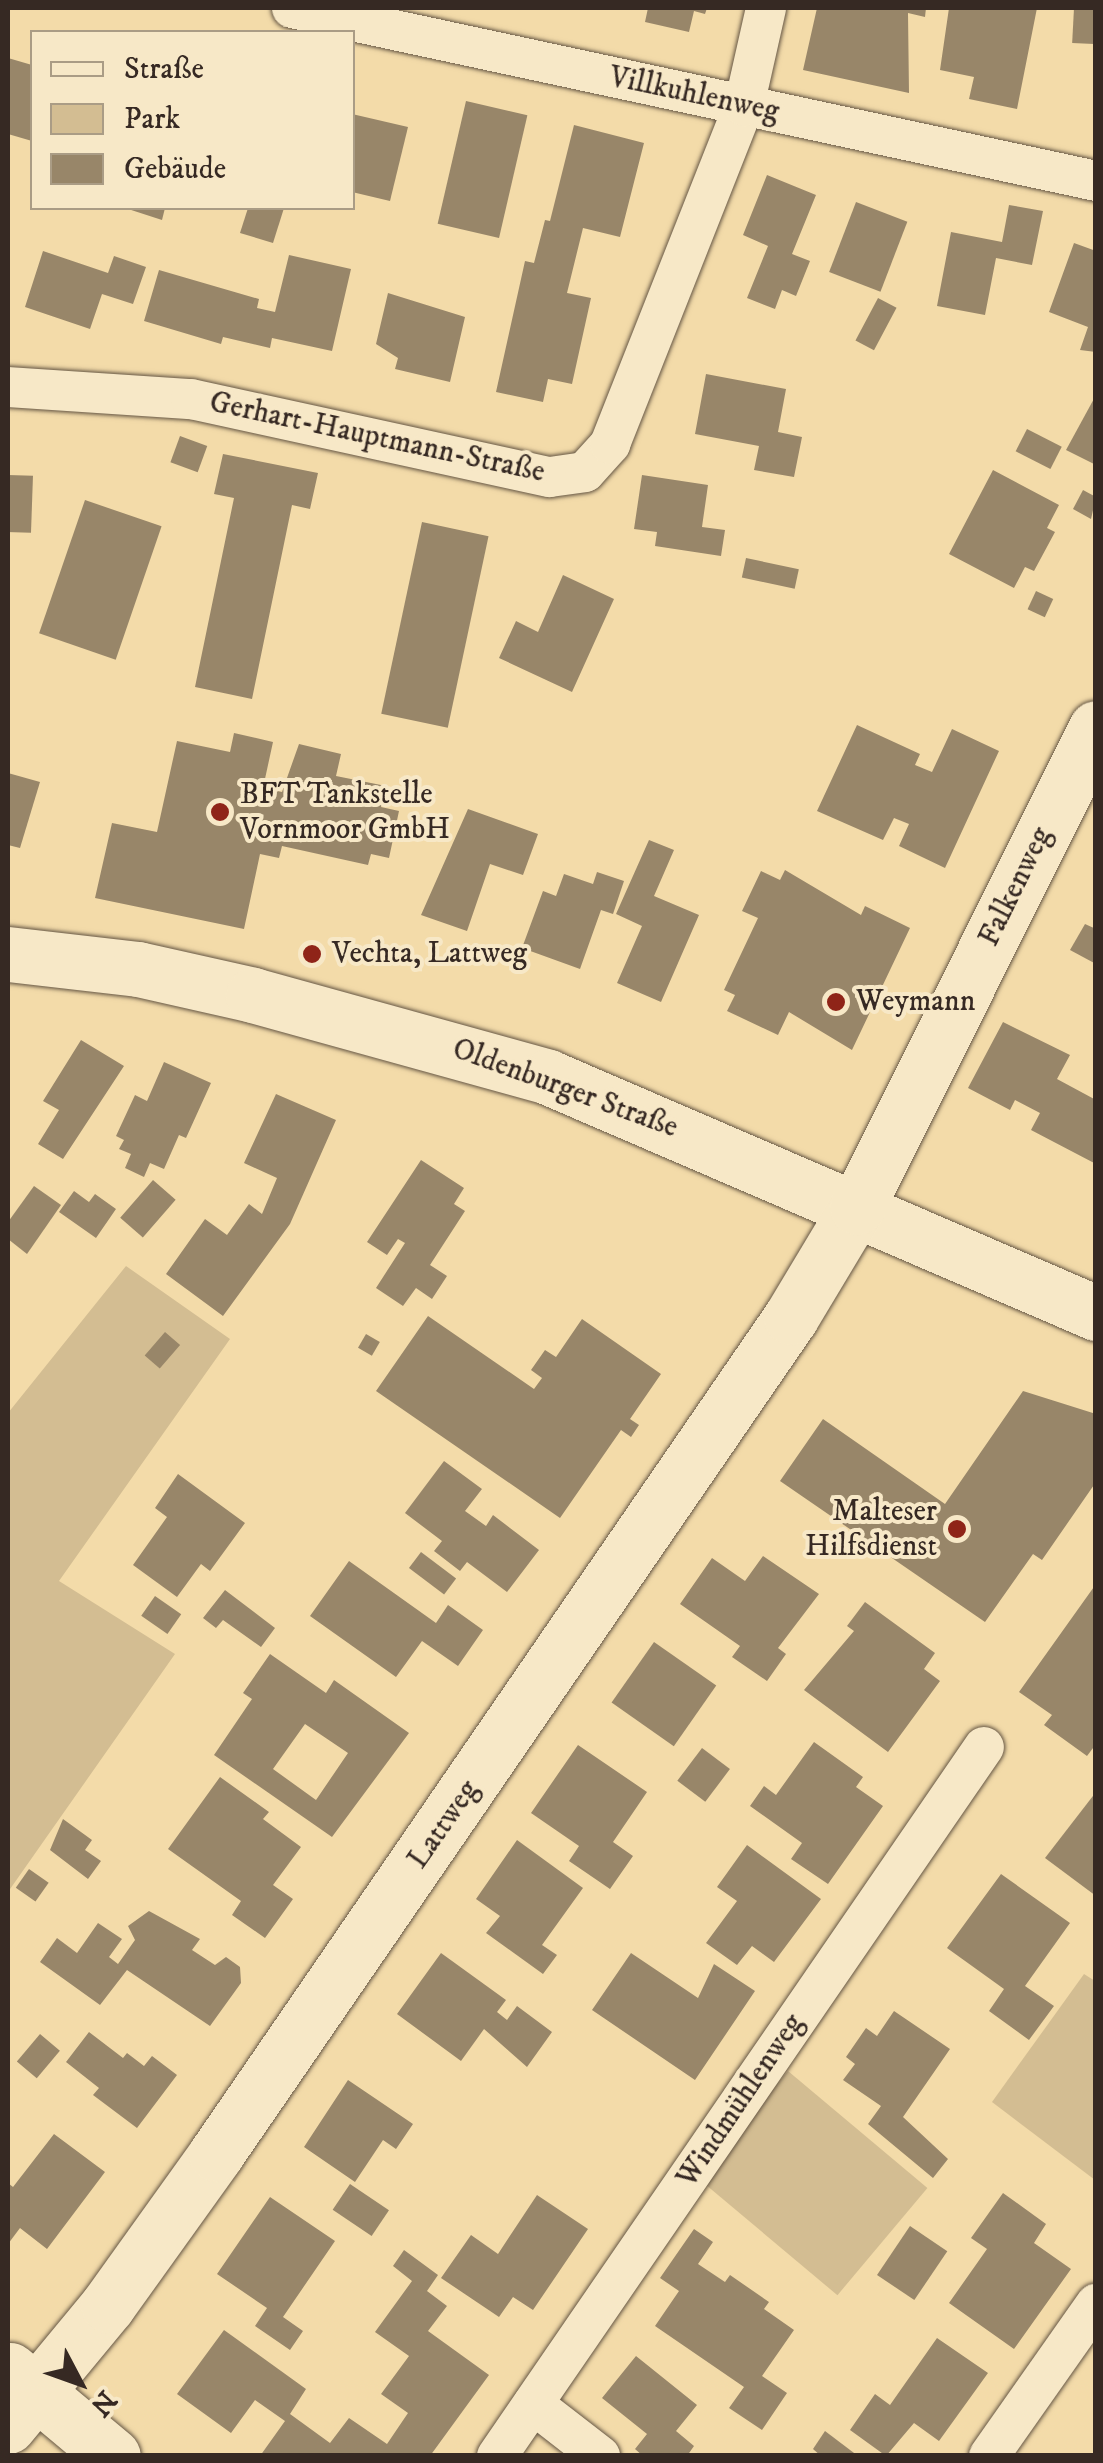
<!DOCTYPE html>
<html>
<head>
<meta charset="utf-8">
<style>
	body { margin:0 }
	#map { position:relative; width:1103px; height:2463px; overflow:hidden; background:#f3dba9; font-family:"IM FELL DW Pica",serif }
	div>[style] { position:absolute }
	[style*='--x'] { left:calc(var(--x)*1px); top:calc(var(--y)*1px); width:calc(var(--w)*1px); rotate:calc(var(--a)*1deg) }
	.green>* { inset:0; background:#d3bd92; transform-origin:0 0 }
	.building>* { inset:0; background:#988669; transform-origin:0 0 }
	.roads { filter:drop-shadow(0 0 2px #655644) drop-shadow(0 0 2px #655644) }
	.street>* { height:40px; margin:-20px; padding:0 20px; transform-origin:20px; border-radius:20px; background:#f7e8c7 }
	.secondary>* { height:55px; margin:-27.5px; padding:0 27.5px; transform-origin:27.5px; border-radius:27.5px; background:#f7e8c7 }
	.dots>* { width:28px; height:28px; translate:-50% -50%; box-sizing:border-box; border:5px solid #f7e8c7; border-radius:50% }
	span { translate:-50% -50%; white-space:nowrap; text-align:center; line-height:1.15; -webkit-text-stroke:8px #f7e8c7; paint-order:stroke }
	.street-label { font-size:30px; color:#362923 }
	.poi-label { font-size:30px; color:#362923 }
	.left { translate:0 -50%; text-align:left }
	.right { translate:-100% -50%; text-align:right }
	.frame { position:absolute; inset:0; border:10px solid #362923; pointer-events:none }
	.legend { position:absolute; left:30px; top:30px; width:325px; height:180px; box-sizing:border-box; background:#f7e8c7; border:2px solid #aa9c85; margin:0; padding:12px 18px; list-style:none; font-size:30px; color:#362923 }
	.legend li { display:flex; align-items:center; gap:20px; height:50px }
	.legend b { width:50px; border:2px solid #aa9c85 }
	.north { position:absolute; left:30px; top:2333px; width:100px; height:100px; -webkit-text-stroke:8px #f7e8c7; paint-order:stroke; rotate:131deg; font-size:28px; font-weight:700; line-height:40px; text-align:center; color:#362923 }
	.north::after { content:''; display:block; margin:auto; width:35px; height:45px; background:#362923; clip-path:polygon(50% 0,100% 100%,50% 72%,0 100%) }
</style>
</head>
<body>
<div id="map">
	<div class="green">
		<div style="clip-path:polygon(126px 1266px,230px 1339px,59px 1581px,175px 1654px,8px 1892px,8px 1413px)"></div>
		<div style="clip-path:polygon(1084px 1974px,1095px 1981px,1095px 2180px,992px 2102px)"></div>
		<div style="left:788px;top:2071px;width:182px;height:140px;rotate:40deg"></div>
	</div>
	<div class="building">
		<div style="clip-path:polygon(648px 8px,707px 8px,705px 14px,694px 11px,689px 32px,645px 22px)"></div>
		<div style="clip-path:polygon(817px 8px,926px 8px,925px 17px,908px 13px,909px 93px,803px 70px)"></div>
		<div style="clip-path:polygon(949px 8px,1037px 8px,1017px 109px,969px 99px,974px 77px,940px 70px)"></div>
		<div style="left:1074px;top:8px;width:22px;height:35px;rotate:3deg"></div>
		<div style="clip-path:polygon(8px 58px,32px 65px,32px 141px,8px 134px)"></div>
		<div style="left:466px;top:101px;width:63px;height:126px;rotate:13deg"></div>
		<div style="clip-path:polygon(352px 114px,408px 127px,390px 201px,352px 192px)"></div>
		<div style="clip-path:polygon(574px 125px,644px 143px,620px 237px,583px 228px,567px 293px,591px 298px,572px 384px,548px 379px,543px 402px,496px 392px,525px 261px,534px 263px,545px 220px,550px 221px)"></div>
		<div style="clip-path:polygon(767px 175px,816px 195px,792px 254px,810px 261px,796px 296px,782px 290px,775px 309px,747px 298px,768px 246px,743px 235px)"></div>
		<div style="left:856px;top:202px;width:55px;height:75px;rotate:21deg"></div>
		<div style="clip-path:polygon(1009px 205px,1043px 211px,1032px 265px,996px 258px,985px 315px,937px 306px,951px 232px,1002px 242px)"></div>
		<div style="clip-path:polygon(125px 208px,165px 208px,162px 220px)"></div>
		<div style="clip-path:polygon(248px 208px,284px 208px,273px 243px,240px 233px)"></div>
		<div style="clip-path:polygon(1074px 243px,1096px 251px,1096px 352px,1080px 350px,1088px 327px,1049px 312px)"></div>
		<div style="clip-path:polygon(43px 251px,108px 273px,114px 256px,146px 267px,133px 304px,102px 294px,90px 329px,25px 307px)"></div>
		<div style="clip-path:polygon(289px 255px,351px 269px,332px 351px,272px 338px,270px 348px,223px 337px,221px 344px,144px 321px,159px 270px,259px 299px,257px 308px,275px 312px)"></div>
		<div style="clip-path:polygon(388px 293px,465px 317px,450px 382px,395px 369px,398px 358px,376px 344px)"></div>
		<div style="left:878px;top:298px;width:21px;height:48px;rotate:28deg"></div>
		<div style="clip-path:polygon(706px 374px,786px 389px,778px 432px,802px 437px,794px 477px,754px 470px,759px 446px,695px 434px)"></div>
		<div style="clip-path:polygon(1096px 395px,1096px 465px,1066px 450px)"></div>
		<div style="left:1027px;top:429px;width:39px;height:25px;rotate:27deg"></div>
		<div style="left:180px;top:436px;width:29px;height:28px;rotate:20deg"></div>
		<div style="clip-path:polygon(223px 454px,318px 473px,310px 509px,292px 505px,252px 699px,195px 687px,234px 498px,214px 494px)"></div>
		<div style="clip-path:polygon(993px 470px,1059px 505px,1047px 528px,1055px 532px,1034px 571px,1025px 567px,1014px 588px,949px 554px)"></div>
		<div style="left:8px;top:475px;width:25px;height:57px;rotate:2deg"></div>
		<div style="clip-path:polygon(642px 475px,708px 485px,702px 527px,725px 530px,721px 556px,655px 546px,657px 532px,634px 529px)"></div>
		<div style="clip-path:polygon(1083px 490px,1096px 497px,1091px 519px,1073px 509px)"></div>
		<div style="left:85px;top:500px;width:81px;height:141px;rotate:19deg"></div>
		<div style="left:422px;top:522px;width:68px;height:196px;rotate:12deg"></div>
		<div style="left:746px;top:558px;width:54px;height:20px;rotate:12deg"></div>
		<div style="clip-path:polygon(563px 575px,614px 599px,572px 692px,499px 658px,516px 621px,538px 632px)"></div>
		<div style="left:1036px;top:591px;width:19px;height:20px;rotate:25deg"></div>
		<div style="clip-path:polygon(857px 725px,920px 754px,915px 765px,932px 772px,952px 729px,999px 751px,945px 868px,899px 846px,909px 824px,894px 818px,883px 840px,817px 811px)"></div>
		<div style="clip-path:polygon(234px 733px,273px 742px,263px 788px,282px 792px,299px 744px,341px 754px,336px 776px,386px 786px,381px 807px,399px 811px,389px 858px,371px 854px,368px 865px,282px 846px,279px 858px,260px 854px,244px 929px,95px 898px,112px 823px,157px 832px,177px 741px,230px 752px)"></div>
		<div style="clip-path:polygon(8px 773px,40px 782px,20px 848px,8px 845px)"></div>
		<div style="clip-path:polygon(468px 809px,538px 834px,523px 875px,490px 864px,467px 931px,421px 915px)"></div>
		<div style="clip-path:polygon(649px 840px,674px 850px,654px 896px,699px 915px,661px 1002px,617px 983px,642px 926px,616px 914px)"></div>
		<div style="clip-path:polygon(785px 870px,861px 915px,865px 906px,910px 928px,852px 1050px,789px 1012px,778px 1035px,727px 1011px,735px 995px,724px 990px,758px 918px,742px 911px,761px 871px,780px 880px)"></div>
		<div style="clip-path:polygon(597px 872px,624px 881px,613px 914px,601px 910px,580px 969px,522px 948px,543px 891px,556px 896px,564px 874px,593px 884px)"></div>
		<div style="clip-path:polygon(1085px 924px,1096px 929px,1096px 964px,1070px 950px)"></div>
		<div style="clip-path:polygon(1003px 1022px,1070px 1055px,1057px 1079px,1096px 1100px,1096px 1164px,1031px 1130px,1040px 1113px,1015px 1100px,1010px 1110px,968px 1088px)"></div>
		<div style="clip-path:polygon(81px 1040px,124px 1066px,63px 1159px,38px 1144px,59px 1110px,43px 1101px)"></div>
		<div style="clip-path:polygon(164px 1062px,211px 1083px,186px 1138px,179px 1135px,164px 1169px,150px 1163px,144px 1177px,125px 1168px,131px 1154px,119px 1149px,124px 1140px,116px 1136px,135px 1095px,147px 1101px)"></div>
		<div style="clip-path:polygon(276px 1094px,336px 1120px,290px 1224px,223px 1316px,166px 1274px,205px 1219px,227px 1235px,249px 1204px,262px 1214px,277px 1178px,244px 1163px)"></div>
		<div style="clip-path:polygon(421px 1160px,464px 1188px,454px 1204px,465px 1211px,430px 1265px,447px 1276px,432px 1299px,416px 1288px,403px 1306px,376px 1288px,405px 1243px,398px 1239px,387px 1255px,367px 1242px)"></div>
		<div style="left:153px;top:1180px;width:30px;height:50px;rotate:41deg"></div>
		<div style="clip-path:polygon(34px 1186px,61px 1205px,27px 1254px,8px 1239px,8px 1222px)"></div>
		<div style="clip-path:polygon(74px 1191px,89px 1202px,95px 1194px,116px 1209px,96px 1238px,59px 1212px)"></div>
		<div style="clip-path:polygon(428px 1316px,534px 1389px,542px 1378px,531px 1370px,545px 1350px,556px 1357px,582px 1319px,661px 1374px,630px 1419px,639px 1425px,631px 1437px,621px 1430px,560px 1518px,376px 1391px)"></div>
		<div style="left:165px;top:1332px;width:20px;height:31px;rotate:41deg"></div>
		<div style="left:366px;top:1334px;width:16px;height:16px;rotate:30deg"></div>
		<div style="clip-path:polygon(1023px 1391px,1096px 1414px,1096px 1482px,1042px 1560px,1033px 1554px,985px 1622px,780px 1481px,823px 1419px,945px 1504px)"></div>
		<div style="clip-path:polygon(444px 1461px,482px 1489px,465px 1511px,486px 1526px,493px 1515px,539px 1550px,507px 1592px,467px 1562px,460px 1571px,434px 1551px,442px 1541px,405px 1513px)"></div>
		<div style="clip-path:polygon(178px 1474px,245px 1523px,210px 1571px,201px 1564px,177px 1597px,133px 1565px,167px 1517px,155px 1508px)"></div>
		<div style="left:421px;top:1552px;width:44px;height:20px;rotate:37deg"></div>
		<div style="clip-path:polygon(763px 1556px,819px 1594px,778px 1648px,786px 1654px,767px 1681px,732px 1657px,740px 1646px,680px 1604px,712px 1558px,745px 1581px)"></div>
		<div style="clip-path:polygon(349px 1561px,436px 1623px,448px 1605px,483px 1630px,458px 1666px,422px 1641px,396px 1677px,310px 1616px)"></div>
		<div style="clip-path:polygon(1096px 1584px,1096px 1744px,1087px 1756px,1044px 1725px,1052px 1715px,1019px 1692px)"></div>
		<div style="clip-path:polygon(225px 1590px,275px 1628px,261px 1647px,223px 1620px,216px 1628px,203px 1618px)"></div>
		<div style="left:155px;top:1596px;width:32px;height:24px;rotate:35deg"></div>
		<div style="clip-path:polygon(865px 1602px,935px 1653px,924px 1669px,940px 1681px,888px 1752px,804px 1690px,854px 1631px,847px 1626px)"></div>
		<div style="left:654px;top:1642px;width:76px;height:74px;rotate:35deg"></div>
		<div style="clip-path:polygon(evenodd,270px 1654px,326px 1693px,334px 1680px,409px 1733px,332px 1837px,214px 1755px,252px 1699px,243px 1693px,270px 1654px,305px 1724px,348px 1753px,316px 1800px,273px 1769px,305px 1724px)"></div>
		<div style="clip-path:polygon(814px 1742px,863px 1777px,856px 1787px,883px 1806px,828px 1884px,791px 1859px,802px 1843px,750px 1806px,764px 1786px,776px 1795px)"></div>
		<div style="clip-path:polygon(578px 1745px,647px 1792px,613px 1842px,633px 1856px,610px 1889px,569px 1861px,579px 1846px,531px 1813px)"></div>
		<div style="left:702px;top:1748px;width:35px;height:41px;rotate:37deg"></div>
		<div style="clip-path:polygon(220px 1777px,269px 1812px,263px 1819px,301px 1847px,273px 1885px,293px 1899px,265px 1938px,232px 1915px,241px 1901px,168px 1849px)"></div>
		<div style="clip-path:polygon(1096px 1792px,1096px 1896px,1045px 1858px)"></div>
		<div style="clip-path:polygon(63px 1819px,92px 1840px,85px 1850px,101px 1861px,88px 1879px,50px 1850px)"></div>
		<div style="clip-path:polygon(517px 1840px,583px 1888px,542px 1945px,557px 1955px,543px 1974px,486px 1933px,500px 1916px,476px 1899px)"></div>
		<div style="clip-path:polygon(747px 1845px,821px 1899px,774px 1962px,752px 1946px,737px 1965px,706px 1943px,737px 1901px,717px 1887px)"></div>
		<div style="left:29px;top:1869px;width:24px;height:23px;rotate:35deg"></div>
		<div style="clip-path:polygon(1001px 1874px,1070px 1923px,1025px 1986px,1054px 2006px,1029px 2040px,989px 2011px,1004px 1989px,947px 1948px)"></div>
		<div style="clip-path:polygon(149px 1911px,200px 1939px,192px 1950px,215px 1965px,226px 1957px,240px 1967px,241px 1983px,210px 2026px,127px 1970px,100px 2005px,40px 1962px,57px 1938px,77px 1953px,98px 1923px,122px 1939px,109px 1957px,118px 1964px,135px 1940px,128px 1926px)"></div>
		<div style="clip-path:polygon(441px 1953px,506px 2000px,497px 2012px,507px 2020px,517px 2006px,552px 2032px,527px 2067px,484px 2029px,461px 2061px,397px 2014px)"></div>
		<div style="clip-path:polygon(631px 1953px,698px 1998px,714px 1964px,755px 1991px,695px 2080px,592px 2010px)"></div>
		<div style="clip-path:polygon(894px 2011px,950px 2049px,903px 2117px,948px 2159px,933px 2178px,868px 2124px,881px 2106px,843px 2080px,855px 2064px,846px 2057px,866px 2028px,877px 2036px)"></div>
		<div style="clip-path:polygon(89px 2032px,123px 2058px,127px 2053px,144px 2066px,152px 2056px,177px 2075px,137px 2128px,93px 2095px,99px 2088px,66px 2062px)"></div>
		<div style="left:40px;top:2034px;width:26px;height:36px;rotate:40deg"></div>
		<div style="clip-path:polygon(348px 2080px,413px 2124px,396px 2149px,383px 2140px,355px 2182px,304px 2147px)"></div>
		<div style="clip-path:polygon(54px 2134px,105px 2172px,47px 2249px,20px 2228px,8px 2244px,8px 2183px,13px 2187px)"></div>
		<div style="left:350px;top:2184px;width:47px;height:31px;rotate:34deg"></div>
		<div style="clip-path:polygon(1003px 2193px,1046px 2224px,1034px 2243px,1071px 2269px,1014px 2349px,949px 2303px,987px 2249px,971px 2238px)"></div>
		<div style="clip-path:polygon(537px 2195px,588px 2229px,533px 2310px,513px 2297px,499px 2317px,441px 2278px,471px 2235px,498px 2254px)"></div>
		<div style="clip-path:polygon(270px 2197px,335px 2241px,283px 2317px,303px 2331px,290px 2350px,255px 2326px,267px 2308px,217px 2274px)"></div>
		<div style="left:910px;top:2226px;width:45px;height:59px;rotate:34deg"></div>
		<div style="clip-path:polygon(694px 2229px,713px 2242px,698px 2264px,725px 2282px,730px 2275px,769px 2302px,764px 2309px,794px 2330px,762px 2376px,787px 2393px,762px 2430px,729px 2408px,744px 2387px,655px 2326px,679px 2291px,660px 2278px)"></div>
		<div style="clip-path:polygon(404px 2250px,438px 2275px,427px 2291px,447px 2306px,428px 2331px,489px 2375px,430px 2456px,260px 2456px,285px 2421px,255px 2400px,231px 2433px,177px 2394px,224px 2330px,306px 2389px,290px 2414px,330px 2443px,349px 2418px,387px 2444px,408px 2413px,381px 2394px,409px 2356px,375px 2332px,412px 2281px,393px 2266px)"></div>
		<div style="clip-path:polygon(937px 2338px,988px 2373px,939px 2441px,914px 2423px,886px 2456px,850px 2430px,875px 2394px,890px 2405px)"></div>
		<div style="clip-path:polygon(636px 2356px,697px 2405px,676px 2431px,694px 2446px,687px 2456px,643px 2456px,635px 2449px,647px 2434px,602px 2398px)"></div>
		<div style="clip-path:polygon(825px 2431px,858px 2456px,821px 2456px,813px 2449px)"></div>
	</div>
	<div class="roads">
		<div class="street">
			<div style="--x:292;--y:8;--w:822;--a:12.14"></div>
			<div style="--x:8;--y:387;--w:183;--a:3.8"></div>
			<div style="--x:191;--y:399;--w:367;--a:12.3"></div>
			<div style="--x:550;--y:477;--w:35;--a:-8"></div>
			<div style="--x:585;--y:472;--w:38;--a:-48"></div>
			<div style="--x:610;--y:444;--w:364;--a:-68.4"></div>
			<div style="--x:744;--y:106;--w:100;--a:-77.3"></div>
			<div style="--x:533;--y:2404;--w:85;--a:37.8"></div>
			<div style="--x:497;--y:2456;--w:860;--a:-55.52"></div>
			<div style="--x:989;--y:2456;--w:186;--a:-54.9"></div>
		</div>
		<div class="secondary">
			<div style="--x:8;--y:954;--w:131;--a:6.6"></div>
			<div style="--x:138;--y:969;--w:118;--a:12.7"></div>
			<div style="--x:253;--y:995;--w:306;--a:15.5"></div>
			<div style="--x:548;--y:1077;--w:597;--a:23.3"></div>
			<div style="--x:10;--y:2370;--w:134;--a:39.9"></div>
			<div style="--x:8;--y:2426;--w:157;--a:-50.4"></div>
			<div style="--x:108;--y:2305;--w:186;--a:-54.4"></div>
			<div style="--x:216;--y:2154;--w:1015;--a:-55.51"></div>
			<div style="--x:791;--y:1317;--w:128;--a:-59"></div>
			<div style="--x:857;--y:1207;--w:535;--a:-63.48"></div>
		</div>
	</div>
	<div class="dots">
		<div style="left:220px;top:812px;background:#8f2418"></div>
		<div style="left:312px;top:954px;background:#8f2418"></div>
		<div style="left:836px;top:1002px;background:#8f2418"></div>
		<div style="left:957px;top:1529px;background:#8f2418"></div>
	</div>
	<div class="street-label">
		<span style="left:694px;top:95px;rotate:12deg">Villkuhlenweg</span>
		<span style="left:377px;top:438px;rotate:12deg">Gerhart-Hauptmann-Straße</span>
		<span style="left:1016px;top:887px;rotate:-64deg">Falkenweg</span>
		<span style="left:565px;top:1089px;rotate:20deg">Oldenburger Straße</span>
		<span style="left:444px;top:1825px;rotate:-55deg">Lattweg</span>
		<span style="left:741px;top:2101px;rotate:-56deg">Windmühlenweg</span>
	</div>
	<div class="poi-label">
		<span class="left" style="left:240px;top:812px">BFT Tankstelle<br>Vornmoor GmbH</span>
		<span class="left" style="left:332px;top:954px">Vechta, Lattweg</span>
		<span class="left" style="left:856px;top:1002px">Weymann</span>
		<span class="right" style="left:937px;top:1529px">Malteser<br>Hilfsdienst</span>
	</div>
	<div class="frame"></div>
	<ul class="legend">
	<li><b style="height:12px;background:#f7e8c7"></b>Straße</li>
	<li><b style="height:28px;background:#d3bd92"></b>Park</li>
	<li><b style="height:28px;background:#988669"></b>Gebäude</li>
	</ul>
	<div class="north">N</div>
</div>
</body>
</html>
